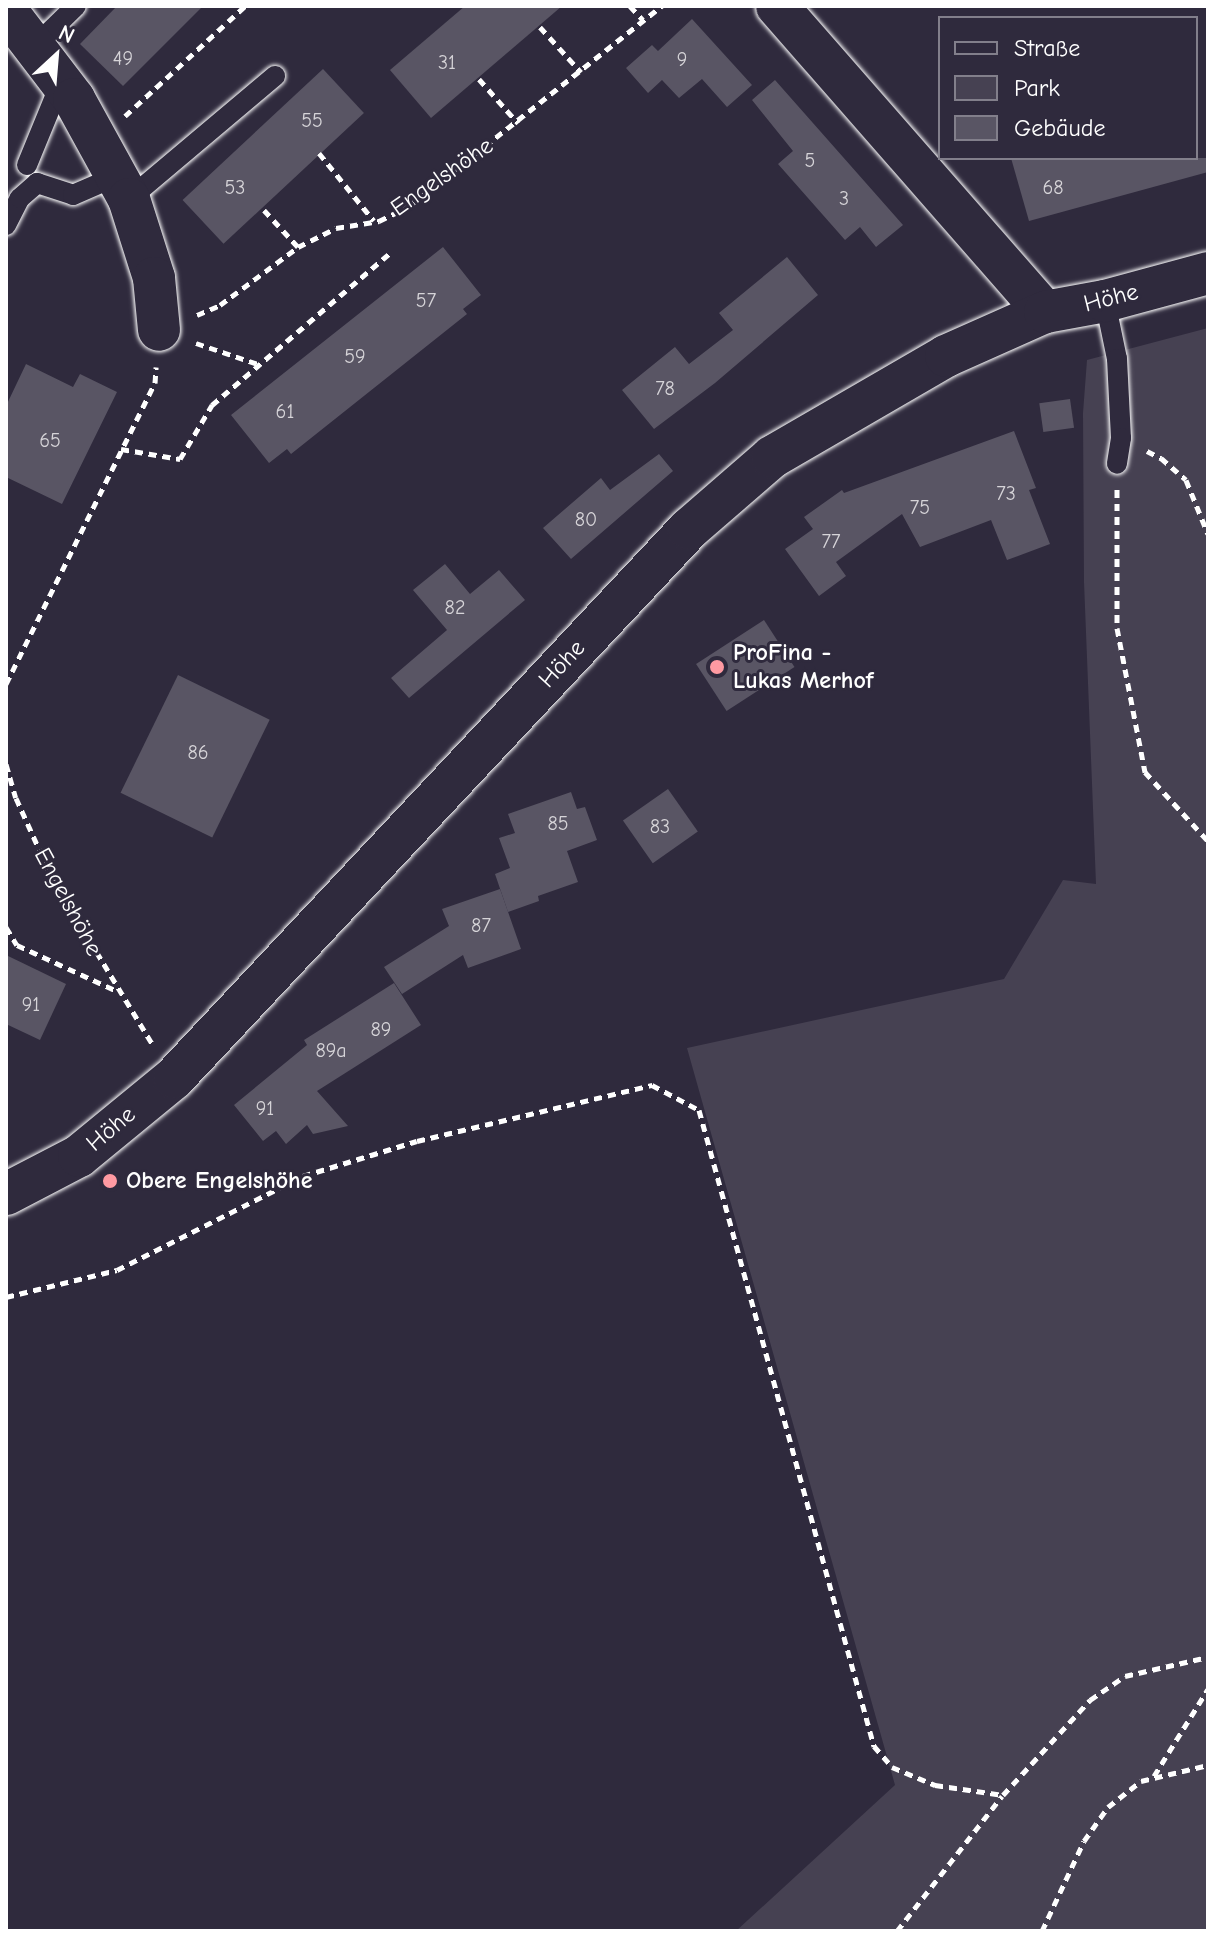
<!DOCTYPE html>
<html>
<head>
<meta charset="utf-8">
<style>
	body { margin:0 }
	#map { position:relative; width:1214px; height:1937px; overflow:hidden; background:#2f2a3d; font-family:"Comic Neue",sans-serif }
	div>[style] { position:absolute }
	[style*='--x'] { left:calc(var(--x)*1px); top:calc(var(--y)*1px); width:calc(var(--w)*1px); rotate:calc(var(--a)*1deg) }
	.green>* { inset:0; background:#464152 }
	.building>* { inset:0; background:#595564; transform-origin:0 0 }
	.path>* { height:5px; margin-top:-2.5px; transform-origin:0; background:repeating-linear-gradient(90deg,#fff 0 8px,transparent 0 14px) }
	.roads { filter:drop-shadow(0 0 2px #fff) drop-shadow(0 0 2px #fff) }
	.service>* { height:20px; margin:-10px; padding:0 10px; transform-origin:10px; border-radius:10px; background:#2f2a3d }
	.minor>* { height:42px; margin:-21px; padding:0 21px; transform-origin:21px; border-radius:21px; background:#2f2a3d }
	.dots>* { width:22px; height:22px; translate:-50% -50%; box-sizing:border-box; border:4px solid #2f2a3d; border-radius:50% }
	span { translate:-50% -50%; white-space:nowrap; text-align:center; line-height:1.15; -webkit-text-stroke:6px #2f2a3d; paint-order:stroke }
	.number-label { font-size:20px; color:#d6d4d8 }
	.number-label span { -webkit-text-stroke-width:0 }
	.street-label { font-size:24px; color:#fff }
	.poi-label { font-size:24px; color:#fff; font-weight:700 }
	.left { translate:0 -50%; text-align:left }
	.frame { position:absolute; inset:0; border:8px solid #fff; pointer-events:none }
	.legend { position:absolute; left:938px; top:16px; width:260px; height:144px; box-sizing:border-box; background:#2f2a3d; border:2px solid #827f8b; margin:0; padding:10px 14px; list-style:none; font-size:24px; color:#fff }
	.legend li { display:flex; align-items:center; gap:16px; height:40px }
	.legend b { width:40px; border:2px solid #827f8b }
	.north { position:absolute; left:16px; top:16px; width:80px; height:80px; -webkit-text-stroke:6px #2f2a3d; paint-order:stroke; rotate:26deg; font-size:22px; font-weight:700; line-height:32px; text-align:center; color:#fff }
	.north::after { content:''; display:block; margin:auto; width:28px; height:36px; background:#fff; clip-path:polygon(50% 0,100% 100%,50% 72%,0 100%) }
</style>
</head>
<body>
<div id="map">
	<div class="green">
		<div style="clip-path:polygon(1208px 328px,1208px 1931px,736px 1931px,895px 1785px,687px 1048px,1004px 979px,1063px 880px,1096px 884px,1084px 582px,1083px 413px,1087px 360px)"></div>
	</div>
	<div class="building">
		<div style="clip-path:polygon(117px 6px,203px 6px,123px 86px,80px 44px)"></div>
		<div style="clip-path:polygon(465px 6px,562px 6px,431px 118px,390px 70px)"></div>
		<div style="clip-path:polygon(692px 19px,752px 85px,727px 107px,702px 79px,679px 98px,662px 80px,648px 93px,626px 68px,652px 45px,658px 51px)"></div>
		<div style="left:323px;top:69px;width:60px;height:192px;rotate:47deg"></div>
		<div style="clip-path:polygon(775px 80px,903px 225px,876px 247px,860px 227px,845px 240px,778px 164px,793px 151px,752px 100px)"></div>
		<div style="clip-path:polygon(1011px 158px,1208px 158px,1208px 172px,1029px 221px)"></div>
		<div style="clip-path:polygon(443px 247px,481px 295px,463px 309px,467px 314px,291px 454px,287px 449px,269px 463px,231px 415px)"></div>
		<div style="clip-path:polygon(787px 257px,818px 295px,715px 383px,654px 429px,622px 390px,675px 347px,689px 364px,733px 330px,719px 313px)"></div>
		<div style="clip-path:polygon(26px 364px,73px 387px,80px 374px,117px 392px,62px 504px,6px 477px,6px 406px)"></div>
		<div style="left:1070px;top:399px;width:29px;height:31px;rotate:82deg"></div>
		<div style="clip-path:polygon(1014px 431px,1036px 488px,1029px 490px,1050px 544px,1007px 560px,991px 520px,920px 547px,902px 514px,836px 562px,846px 576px,819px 596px,785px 549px,813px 529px,804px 517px,842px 490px,844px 493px)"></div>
		<div style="clip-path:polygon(659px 454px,673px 471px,571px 559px,543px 528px,601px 478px,610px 490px)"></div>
		<div style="clip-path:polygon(445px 564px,470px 594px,499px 570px,525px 600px,409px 698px,391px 678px,447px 630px,413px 590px)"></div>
		<div style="left:764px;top:620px;width:56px;height:81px;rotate:57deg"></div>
		<div style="left:178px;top:675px;width:102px;height:131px;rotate:26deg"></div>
		<div style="left:668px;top:789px;width:52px;height:55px;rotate:55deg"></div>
		<div style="clip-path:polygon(571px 792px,577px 809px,585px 807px,597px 840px,567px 851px,578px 882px,538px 896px,539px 901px,508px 912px,495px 874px,510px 868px,499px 838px,515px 833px,508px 814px)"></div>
		<div style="clip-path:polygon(500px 889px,521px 949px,468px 968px,463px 955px,402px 994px,384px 967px,449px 926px,442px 909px)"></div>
		<div style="clip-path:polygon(6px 955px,66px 984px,40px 1040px,6px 1024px)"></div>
		<div style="clip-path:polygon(394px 983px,421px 1025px,317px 1091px,348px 1126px,313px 1134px,307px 1125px,286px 1144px,276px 1131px,263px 1141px,234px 1105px,307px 1045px,304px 1040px)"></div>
	</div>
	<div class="path">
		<div style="--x:630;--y:6;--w:19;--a:47"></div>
		<div style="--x:540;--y:27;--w:61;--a:47.7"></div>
		<div style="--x:479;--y:79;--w:59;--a:48.4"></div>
		<div style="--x:125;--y:116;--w:163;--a:-42.5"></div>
		<div style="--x:319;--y:153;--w:87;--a:51"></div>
		<div style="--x:264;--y:210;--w:50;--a:47.4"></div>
		<div style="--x:197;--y:315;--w:25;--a:-23"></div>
		<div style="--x:220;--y:305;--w:97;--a:-36.6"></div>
		<div style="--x:298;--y:247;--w:42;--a:-26.6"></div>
		<div style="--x:336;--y:228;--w:44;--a:-9.2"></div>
		<div style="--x:379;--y:221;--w:32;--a:-26"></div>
		<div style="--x:408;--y:207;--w:324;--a:-38.4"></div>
		<div style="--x:196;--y:343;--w:65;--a:18.7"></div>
		<div style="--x:121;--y:449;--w:60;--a:9.6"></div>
		<div style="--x:180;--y:459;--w:63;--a:-59.3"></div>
		<div style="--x:212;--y:405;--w:234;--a:-40.5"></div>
		<div style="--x:1147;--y:451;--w:16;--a:27"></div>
		<div style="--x:1161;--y:458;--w:33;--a:41"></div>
		<div style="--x:1186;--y:480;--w:58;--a:67.8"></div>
		<div style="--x:1117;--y:489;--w:139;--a:90"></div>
		<div style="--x:1117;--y:628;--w:147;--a:79"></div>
		<div style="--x:1145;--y:772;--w:93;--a:47.6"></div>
		<div style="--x:6;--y:684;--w:336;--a:-63.7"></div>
		<div style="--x:155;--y:383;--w:16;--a:-86"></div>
		<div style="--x:6;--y:764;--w:35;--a:74"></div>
		<div style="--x:16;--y:798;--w:90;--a:65.7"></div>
		<div style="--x:53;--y:880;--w:195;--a:58.8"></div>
		<div style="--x:6;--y:927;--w:21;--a:59"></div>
		<div style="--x:17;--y:945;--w:110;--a:24.7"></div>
		<div style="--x:6;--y:1297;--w:114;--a:-13.7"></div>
		<div style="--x:117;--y:1270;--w:208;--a:-26.8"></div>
		<div style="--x:303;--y:1176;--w:119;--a:-17.1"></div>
		<div style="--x:417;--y:1141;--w:242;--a:-13.4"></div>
		<div style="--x:652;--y:1085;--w:53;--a:28"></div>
		<div style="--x:699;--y:1110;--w:660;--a:74.62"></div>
		<div style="--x:874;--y:1746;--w:28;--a:49"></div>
		<div style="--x:892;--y:1767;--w:47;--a:22.7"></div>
		<div style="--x:935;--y:1785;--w:69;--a:8.4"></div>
		<div style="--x:1003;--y:1795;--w:129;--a:-47.5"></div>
		<div style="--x:1090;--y:1700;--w:42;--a:-34.4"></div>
		<div style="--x:1125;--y:1676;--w:85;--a:-12.9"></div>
		<div style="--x:1154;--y:1776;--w:102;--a:-58.2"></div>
		<div style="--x:897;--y:1931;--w:171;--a:-52.1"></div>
		<div style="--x:1042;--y:1931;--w:99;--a:-65"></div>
		<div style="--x:1084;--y:1841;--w:42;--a:-54.8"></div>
		<div style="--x:1108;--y:1807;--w:42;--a:-38.2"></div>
		<div style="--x:1141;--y:1781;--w:69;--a:-13.4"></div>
	</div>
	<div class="roads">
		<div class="service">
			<div style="--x:35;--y:46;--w:57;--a:-44.3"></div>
			<div style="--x:27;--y:165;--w:90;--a:-67.7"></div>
			<div style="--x:129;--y:199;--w:191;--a:-40.1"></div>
			<div style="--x:6;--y:225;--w:30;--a:-63"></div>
			<div style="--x:20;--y:198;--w:23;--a:-41"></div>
			<div style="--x:37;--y:183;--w:38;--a:18"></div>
			<div style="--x:73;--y:195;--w:48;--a:-23.4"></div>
			<div style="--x:1105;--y:301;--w:59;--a:78.3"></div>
			<div style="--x:1117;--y:359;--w:79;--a:87.1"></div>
			<div style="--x:1121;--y:438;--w:26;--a:99"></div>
		</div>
		<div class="minor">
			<div style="--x:777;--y:6;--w:407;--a:48.8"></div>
			<div style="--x:6;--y:10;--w:112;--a:52.6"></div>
			<div style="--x:74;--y:99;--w:114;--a:61.2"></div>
			<div style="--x:129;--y:199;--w:83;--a:72.4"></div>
			<div style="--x:154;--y:278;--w:52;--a:84.5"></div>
			<div style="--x:6;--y:1194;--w:82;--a:-27.5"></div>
			<div style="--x:79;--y:1156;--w:123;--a:-39.4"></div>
			<div style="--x:174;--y:1078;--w:753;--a:-46.83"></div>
			<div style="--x:689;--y:529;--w:110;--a:-40.9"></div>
			<div style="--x:772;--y:457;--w:201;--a:-30.1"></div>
			<div style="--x:946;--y:356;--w:108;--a:-24"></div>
			<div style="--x:1045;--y:312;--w:61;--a:-10.4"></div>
			<div style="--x:1105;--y:301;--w:107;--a:-15.2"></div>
		</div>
	</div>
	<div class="dots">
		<div style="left:717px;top:667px;background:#ff9aa2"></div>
		<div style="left:110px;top:1181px;background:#ff9aa2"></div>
	</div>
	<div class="number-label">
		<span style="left:123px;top:58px">49</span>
		<span style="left:682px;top:59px">9</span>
		<span style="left:447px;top:62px">31</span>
		<span style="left:312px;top:120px">55</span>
		<span style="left:810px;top:160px">5</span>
		<span style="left:235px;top:187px">53</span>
		<span style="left:1053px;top:187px">68</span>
		<span style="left:844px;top:198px">3</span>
		<span style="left:426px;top:300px">57</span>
		<span style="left:355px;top:356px">59</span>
		<span style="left:665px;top:388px">78</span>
		<span style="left:285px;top:411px">61</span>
		<span style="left:50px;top:440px">65</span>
		<span style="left:1006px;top:493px">73</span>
		<span style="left:920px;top:507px">75</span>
		<span style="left:586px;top:519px">80</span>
		<span style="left:831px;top:541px">77</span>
		<span style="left:455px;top:607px">82</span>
		<span style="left:198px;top:752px">86</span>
		<span style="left:558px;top:823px">85</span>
		<span style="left:660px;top:826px">83</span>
		<span style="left:481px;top:925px">87</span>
		<span style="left:31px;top:1004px">91</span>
		<span style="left:381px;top:1029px">89</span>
		<span style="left:331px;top:1050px">89a</span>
		<span style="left:265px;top:1108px">91</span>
	</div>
	<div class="street-label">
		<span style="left:442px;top:177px;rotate:-35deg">Engelshöhe</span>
		<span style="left:1111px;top:298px;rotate:-14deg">Höhe</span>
		<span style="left:562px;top:664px;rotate:-47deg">Höhe</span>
		<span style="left:68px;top:902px;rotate:62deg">Engelshöhe</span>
		<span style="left:111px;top:1129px;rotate:-40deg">Höhe</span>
	</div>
	<div class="poi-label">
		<span class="left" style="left:733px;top:667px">ProFina -<br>Lukas Merhof</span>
		<span class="left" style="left:126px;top:1181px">Obere Engelshöhe</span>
	</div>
	<div class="frame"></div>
	<ul class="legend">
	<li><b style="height:10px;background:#2f2a3d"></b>Straße</li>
	<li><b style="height:22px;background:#464152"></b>Park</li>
	<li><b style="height:22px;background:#595564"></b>Gebäude</li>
	</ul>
	<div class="north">N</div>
</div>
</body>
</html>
